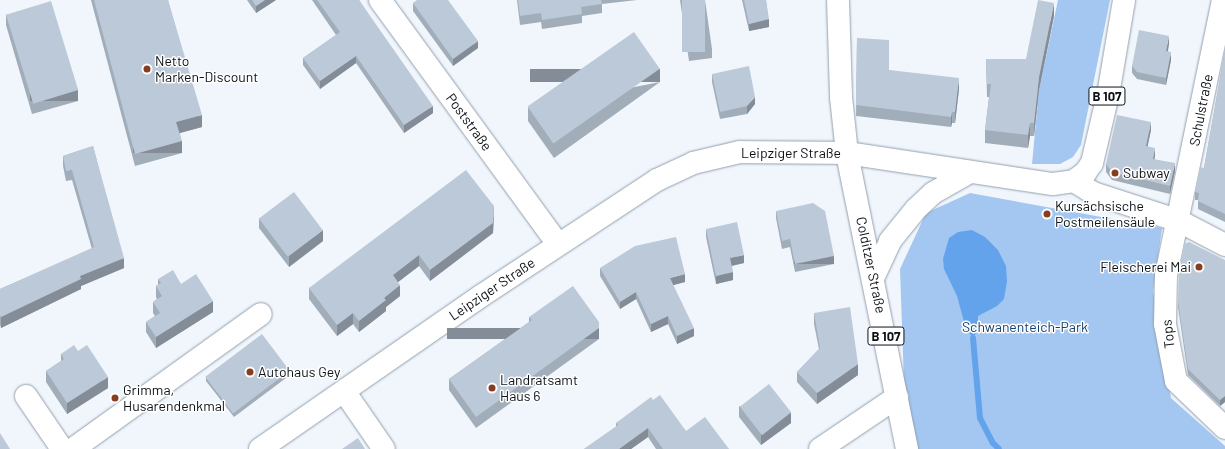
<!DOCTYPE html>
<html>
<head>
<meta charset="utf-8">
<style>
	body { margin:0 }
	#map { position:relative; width:1225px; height:449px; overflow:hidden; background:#f0f6fc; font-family:Barlow,sans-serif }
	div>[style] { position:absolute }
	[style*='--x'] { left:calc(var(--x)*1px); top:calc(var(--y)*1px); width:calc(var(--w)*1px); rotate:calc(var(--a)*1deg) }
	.green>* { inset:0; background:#a3c7f1 }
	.water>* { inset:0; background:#63a3eb }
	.stream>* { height:6px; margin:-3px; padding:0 3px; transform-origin:3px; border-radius:3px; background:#63a3eb }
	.roads { filter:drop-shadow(0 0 1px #939fae) drop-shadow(0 0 1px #939fae) }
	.minor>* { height:22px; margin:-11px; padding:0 11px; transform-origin:11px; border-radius:11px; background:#fff }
	.tertiary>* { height:22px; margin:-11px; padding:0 11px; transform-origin:11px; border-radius:11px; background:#fff }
	.secondary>* { height:22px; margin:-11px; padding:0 11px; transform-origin:11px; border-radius:11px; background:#fff }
	.primary>* { height:22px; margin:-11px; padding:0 11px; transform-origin:11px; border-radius:11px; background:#fff }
	.wall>* { inset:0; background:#a2adba }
	.shaded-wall>* { inset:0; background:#848d97; transform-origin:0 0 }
	.building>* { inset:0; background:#bcc9d8; transform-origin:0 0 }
	.dots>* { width:11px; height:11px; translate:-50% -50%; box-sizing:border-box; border:2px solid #fff; border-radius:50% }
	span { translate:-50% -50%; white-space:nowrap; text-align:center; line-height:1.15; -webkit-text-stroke:3px #fff; paint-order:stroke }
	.shield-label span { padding:1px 3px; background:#fff; border:1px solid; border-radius:3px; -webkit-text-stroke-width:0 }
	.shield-label { font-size:13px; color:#0c1116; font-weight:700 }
	.poi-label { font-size:14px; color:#0c1116 }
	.left { translate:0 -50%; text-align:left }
	.right { translate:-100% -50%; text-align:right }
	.street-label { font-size:14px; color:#0c1116 }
	.park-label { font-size:14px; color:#154170 }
</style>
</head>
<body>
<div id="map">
	<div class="green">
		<div style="clip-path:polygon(1058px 0,1110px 0,1081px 145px,1073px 157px,1060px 164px,1032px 164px,1039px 90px)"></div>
		<div style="clip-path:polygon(970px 193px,1162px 228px,1153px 291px,1171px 398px,1225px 446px,1225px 449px,917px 449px,904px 383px,900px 269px,926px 213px)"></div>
	</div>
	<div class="water">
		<div style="clip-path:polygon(972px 230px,985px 237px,998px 250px,1006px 266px,1007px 281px,1004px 299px,997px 306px,978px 316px,978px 330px,973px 338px,966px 329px,957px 296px,944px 269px,943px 259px,949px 238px,958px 232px)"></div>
	</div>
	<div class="stream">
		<div style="--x:973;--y:338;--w:80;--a:85"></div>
		<div style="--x:980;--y:418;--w:28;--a:63"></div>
		<div style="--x:993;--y:443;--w:8;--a:45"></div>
	</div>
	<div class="roads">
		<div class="minor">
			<div style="--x:380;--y:0;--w:302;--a:53.9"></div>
			<div style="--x:1223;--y:0;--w:282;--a:101.7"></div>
			<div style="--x:1166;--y:276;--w:48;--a:91.2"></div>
			<div style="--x:1165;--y:324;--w:58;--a:79.1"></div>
			<div style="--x:1176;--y:381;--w:68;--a:43.8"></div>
			<div style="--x:1074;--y:181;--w:22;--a:32"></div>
			<div style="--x:1093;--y:193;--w:90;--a:18"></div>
			<div style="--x:1179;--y:221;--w:52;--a:27.6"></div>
			<div style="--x:344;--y:391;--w:70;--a:55.4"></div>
			<div style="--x:26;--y:396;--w:64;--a:55.8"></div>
			<div style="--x:73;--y:449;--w:231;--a:-35.7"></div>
			<div style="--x:820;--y:449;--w:93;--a:-34"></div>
		</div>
		<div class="tertiary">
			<div style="--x:838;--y:0;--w:97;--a:88.2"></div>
			<div style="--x:841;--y:97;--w:56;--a:83.9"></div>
		</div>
		<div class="secondary">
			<div style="--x:260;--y:449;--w:269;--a:-34.7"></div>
			<div style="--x:481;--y:296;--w:211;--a:-33.4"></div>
			<div style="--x:657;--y:180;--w:40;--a:-25"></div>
			<div style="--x:693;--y:163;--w:48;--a:-13.2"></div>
			<div style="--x:740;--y:152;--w:107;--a:0.5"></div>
		</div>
		<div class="primary">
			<div style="--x:874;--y:276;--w:38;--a:-65"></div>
			<div style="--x:890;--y:241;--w:41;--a:-50.9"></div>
			<div style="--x:916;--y:209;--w:23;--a:-43"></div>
			<div style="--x:933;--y:193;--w:43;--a:-29.6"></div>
			<div style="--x:907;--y:449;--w:302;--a:-101.5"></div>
			<div style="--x:847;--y:153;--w:208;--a:8.6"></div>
			<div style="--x:1053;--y:184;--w:21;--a:-8"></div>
			<div style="--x:1074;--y:181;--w:14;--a:-36"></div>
			<div style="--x:1085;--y:173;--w:12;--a:-55"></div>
			<div style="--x:1092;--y:163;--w:70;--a:-76.8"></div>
			<div style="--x:1108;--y:95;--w:96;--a:-80.4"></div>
		</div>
	</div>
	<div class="wall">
		<div style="clip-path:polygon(91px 0,168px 0,202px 127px,180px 133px,182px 153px,135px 166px)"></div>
		<div style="clip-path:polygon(247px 0,276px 0,256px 13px)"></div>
		<div style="clip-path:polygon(312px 0,359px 0,433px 113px,404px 133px,356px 63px,320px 89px,303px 65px,303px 58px,336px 35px)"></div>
		<div style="clip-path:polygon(517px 0,637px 0,602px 4px,602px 13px,582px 16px,582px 23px,542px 29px,541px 22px,520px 25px)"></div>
		<div style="clip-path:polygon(680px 0,705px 0,712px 49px,712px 58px,689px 61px)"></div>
		<div style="clip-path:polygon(742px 0,766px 0,769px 27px,749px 31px)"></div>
		<div style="clip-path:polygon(413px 3px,478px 48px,453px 66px,413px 11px)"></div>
		<div style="clip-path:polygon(6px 14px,78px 101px,32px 114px,6px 25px)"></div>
		<div style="clip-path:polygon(1054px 16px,1039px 90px,1034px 136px,1030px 136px,1028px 148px,985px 143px,985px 130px,989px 97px,987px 97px,986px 59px,1026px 59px)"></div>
		<div style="clip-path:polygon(857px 38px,889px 70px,959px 89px,955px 123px,952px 123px,951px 127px,856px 116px)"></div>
		<div style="clip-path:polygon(1169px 44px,1168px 51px,1171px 60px,1166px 85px,1137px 79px,1132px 73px,1132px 66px)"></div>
		<div style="clip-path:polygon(1225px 50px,1225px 222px,1198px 209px,1198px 200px,1195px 200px,1195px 192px,1204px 168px)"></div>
		<div style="clip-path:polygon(712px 74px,755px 104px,747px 114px,720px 119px,712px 82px)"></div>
		<div style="clip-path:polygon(660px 82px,554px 158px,528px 121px,528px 108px)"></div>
		<div style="clip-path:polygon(1151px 130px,1147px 147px,1155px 156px,1154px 159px,1175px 171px,1170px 194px,1112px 180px,1106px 172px,1106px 164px)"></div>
		<div style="clip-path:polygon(93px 146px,124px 268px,81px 286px,81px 289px,1px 328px,0 325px,0 289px,92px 249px,72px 180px,66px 181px,63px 166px,63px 156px)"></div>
		<div style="clip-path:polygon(776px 211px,834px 264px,795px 272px,790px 247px,782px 249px,776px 218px)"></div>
		<div style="clip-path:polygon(494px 217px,493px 233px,430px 281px,419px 266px,398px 282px,400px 296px,386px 307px,386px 311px,359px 332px,353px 324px,337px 336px,309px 299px,309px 288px)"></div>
		<div style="clip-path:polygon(259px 218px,323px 241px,289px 267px,259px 228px)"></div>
		<div style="clip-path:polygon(706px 229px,744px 263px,732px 266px,733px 280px,716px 284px,706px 237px)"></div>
		<div style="clip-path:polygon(1225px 260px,1225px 402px,1220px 406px,1188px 375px,1178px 307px,1178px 301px)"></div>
		<div style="clip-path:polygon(600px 268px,685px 282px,673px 285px,694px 336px,677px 344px,668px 324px,651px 332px,636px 299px,620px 309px,600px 276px)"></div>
		<div style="clip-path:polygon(158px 279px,181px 284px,213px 312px,156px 348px,146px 332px,146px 322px,155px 316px,153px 313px,153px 302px,157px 299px,156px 297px,156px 286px,158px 285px)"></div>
		<div style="clip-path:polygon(814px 313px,858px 375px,817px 404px,797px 382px,797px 372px,819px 349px,814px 324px)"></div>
		<div style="clip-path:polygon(529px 317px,599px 339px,476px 428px,449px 390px,449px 379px,529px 322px)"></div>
		<div style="clip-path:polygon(78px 351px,108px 388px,67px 414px,46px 382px,46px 371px,61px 361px,61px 354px)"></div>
		<div style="clip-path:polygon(290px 375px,234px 417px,206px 381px,206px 377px)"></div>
		<div style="clip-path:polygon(653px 400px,686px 431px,729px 449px,656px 449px,648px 437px,631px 449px,584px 449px,616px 427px,616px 423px)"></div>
		<div style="clip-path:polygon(739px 406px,791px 423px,761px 445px,739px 417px)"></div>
	</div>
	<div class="shaded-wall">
		<div style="clip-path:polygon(265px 0,276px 0,256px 13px,256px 6px)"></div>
		<div style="clip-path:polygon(1054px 3px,1054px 16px,1039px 90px,1034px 136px,1034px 123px,1039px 77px)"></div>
		<div style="clip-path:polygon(769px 19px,769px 27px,749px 31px,749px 24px)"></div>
		<div style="clip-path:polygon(1169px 36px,1169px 44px,1166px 59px,1166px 51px)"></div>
		<div style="clip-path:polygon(478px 41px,478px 48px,453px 66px,453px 59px)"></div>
		<div style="clip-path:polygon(1171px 52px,1171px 60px,1166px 85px,1166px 78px)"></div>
		<div style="clip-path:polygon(356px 56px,356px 63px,320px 89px,320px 81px)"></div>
		<div style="left:660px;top:69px;width:13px;height:130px;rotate:90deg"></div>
		<div style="clip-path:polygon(959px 78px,959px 89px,955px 123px,955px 112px)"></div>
		<div style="left:78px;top:90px;width:11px;height:48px;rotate:90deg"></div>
		<div style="clip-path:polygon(755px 97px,755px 104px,747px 114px,747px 106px)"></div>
		<div style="clip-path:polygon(433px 106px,433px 113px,404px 133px,404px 125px)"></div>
		<div style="clip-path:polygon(952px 112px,952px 123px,951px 127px,951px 117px)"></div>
		<div style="clip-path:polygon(202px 115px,202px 127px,176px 134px,176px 122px)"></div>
		<div style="clip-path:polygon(1151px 122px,1151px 130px,1146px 154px,1146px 146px)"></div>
		<div style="clip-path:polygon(1030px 123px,1030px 136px,1028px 148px,1028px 135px)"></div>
		<div style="left:182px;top:141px;width:12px;height:49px;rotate:90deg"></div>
		<div style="clip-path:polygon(1155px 148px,1155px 156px,1153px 167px,1153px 159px)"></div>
		<div style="clip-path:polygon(1175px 163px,1175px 171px,1170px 194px,1170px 186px)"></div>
		<div style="clip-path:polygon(494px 206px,493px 233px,430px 281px,430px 270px)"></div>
		<div style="clip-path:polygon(323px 230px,323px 241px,289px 267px,289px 256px)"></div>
		<div style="clip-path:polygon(419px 255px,419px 266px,393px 286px,393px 275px)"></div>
		<div style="clip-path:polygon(744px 255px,744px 263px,730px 266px,730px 258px)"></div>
		<div style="left:834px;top:256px;width:8px;height:40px;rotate:90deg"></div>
		<div style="clip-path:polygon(124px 258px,124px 268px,81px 286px,81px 289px,1px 328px,1px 317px,80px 276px)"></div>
		<div style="clip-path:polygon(733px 272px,733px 280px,716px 284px,716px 276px)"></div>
		<div style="clip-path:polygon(685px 274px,685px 282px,670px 286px,670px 278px)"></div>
		<div style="clip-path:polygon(400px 285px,400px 296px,386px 307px,386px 311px,359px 332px,359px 321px,384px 298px)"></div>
		<div style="clip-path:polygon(636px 292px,636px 299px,620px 309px,620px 302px)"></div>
		<div style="clip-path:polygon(213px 301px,213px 312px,156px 348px,156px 337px)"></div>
		<div style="clip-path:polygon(353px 313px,353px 324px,337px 336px,337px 325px)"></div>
		<div style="clip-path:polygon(668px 316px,668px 324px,651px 332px,651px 324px)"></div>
		<div style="left:599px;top:328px;width:11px;height:152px;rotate:90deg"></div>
		<div style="clip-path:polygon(694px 328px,694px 336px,677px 344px,677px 336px)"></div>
		<div style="clip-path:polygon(858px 364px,858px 375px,817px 404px,817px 393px)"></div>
		<div style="left:290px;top:371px;width:4px;height:70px;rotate:90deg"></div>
		<div style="clip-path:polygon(108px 377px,108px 388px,67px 414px,67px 403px)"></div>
		<div style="clip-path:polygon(1225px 396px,1225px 402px,1220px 406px,1220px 400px)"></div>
		<div style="clip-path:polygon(791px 412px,791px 423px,761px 445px,761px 434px)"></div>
		<div style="clip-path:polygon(648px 428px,648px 437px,631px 449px,619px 449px)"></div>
	</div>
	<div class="building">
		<div style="clip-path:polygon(94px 0,168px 0,202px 115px,176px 122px,182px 141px,135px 154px)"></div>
		<div style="clip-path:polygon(252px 0,265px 0,256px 6px)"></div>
		<div style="clip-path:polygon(317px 0,359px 0,433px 106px,404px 125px,356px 56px,320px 81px,303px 58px,340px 32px)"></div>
		<div style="clip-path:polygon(417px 0,448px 0,478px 41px,453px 59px,413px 3px)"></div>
		<div style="clip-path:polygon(518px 0,601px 0,602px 4px,581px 7px,582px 14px,542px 20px,541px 13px,520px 16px)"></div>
		<div style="left:682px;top:0;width:23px;height:52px"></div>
		<div style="clip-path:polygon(744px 0,766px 0,769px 19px,749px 24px)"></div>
		<div style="clip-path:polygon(1038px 0,1054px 3px,1039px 77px,1034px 123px,1030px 123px,1028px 135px,985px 130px,991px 84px,987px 84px,986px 59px,1026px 59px)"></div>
		<div style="left:51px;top:1px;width:93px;height:47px;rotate:73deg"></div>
		<div style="clip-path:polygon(1139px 30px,1169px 36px,1166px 51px,1171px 52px,1166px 78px,1137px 72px,1132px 66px)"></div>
		<div style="left:634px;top:32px;width:45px;height:130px;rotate:55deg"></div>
		<div style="clip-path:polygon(857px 38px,889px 40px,889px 70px,959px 78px,955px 112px,952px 112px,951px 117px,856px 105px)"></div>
		<div style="clip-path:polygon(1225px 50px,1225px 214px,1198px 201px,1199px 193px,1195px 192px,1200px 167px,1204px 168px)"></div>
		<div style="clip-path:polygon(749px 66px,755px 97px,747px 106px,720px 112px,712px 74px)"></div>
		<div style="clip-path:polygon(1117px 115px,1151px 122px,1146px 146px,1155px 148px,1153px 159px,1175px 163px,1170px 186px,1112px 172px,1106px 164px)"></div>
		<div style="clip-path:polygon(93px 146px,124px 258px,80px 276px,81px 279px,1px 317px,0 315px,0 289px,94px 247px,72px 170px,66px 171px,63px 156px)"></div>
		<div style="clip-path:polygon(466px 170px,494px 206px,493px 223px,430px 270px,419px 255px,393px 275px,400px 285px,384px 298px,386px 300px,359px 321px,353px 313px,337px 325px,309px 288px)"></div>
		<div style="left:294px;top:192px;width:48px;height:44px;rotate:53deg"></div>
		<div style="clip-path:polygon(813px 203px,825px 211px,834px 256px,795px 264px,790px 239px,782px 241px,776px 211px)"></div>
		<div style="clip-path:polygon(737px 222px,744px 255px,730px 258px,733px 272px,716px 276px,706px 229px)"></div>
		<div style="clip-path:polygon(676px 237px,685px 274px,670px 278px,694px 328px,677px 336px,668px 316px,651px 324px,636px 292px,620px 302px,600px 268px,635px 246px)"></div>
		<div style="clip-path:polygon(1189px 242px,1225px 260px,1225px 396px,1220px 400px,1188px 369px,1178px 301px,1179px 270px,1184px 244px)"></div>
		<div style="clip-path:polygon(173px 270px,181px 284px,196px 274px,213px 301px,156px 337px,146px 322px,160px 313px,153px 302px,162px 296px,156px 286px,161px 283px,158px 279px)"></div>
		<div style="clip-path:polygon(573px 286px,599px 322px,599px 328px,476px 417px,449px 379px,532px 320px,529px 317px)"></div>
		<div style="clip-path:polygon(850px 307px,858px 364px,817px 393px,797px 372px,820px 348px,814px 313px)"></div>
		<div style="left:262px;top:334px;width:46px;height:71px;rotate:53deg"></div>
		<div style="clip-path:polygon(74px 345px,78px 351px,87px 345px,108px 377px,67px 403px,46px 371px,64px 359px,61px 354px)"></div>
		<div style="left:769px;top:384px;width:36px;height:37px;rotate:52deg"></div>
		<div style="clip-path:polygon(660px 395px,686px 431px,705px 417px,729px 449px,663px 449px,648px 428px,619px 449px,584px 449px,618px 425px,616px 423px,651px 397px,653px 400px)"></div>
		<div style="clip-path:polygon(0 433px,10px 449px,0 449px)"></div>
		<div style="clip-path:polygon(358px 438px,365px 449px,342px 449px)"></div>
	</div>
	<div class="dots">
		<div style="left:147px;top:69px;background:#863e1f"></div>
		<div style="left:1115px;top:173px;background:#863e1f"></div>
		<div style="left:1047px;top:214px;background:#863e1f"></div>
		<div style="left:1199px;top:267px;background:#863e1f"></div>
		<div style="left:250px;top:372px;background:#863e1f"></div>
		<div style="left:492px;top:388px;background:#863e1f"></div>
		<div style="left:115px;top:398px;background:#863e1f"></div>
	</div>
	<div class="shield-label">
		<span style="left:1107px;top:96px">B 107</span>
		<span style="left:886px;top:336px">B 107</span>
	</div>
	<div class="poi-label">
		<span class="left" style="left:155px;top:69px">Netto<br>Marken-Discount</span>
		<span class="left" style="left:1123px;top:173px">Subway</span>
		<span class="left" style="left:1055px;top:214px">Kursächsische<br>Postmeilensäule</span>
		<span class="right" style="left:1191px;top:267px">Fleischerei Mai</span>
		<span class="left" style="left:258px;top:372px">Autohaus Gey</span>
		<span class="left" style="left:500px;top:388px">Landratsamt<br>Haus 6</span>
		<span class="left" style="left:123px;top:398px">Grimma,<br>Husarendenkmal</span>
	</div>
	<div class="street-label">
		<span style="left:1201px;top:110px;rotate:-79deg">Schulstraße</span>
		<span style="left:469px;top:122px;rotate:54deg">Poststraße</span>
		<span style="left:791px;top:153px">Leipziger Straße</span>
		<span style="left:871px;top:265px;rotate:78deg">Colditzer Straße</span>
		<span style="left:492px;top:289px;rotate:-34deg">Leipziger Straße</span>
		<span style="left:1168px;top:334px;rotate:-96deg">Tops</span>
	</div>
	<div class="park-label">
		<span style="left:1025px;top:327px">Schwanenteich-Park</span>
	</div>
</div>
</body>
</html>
